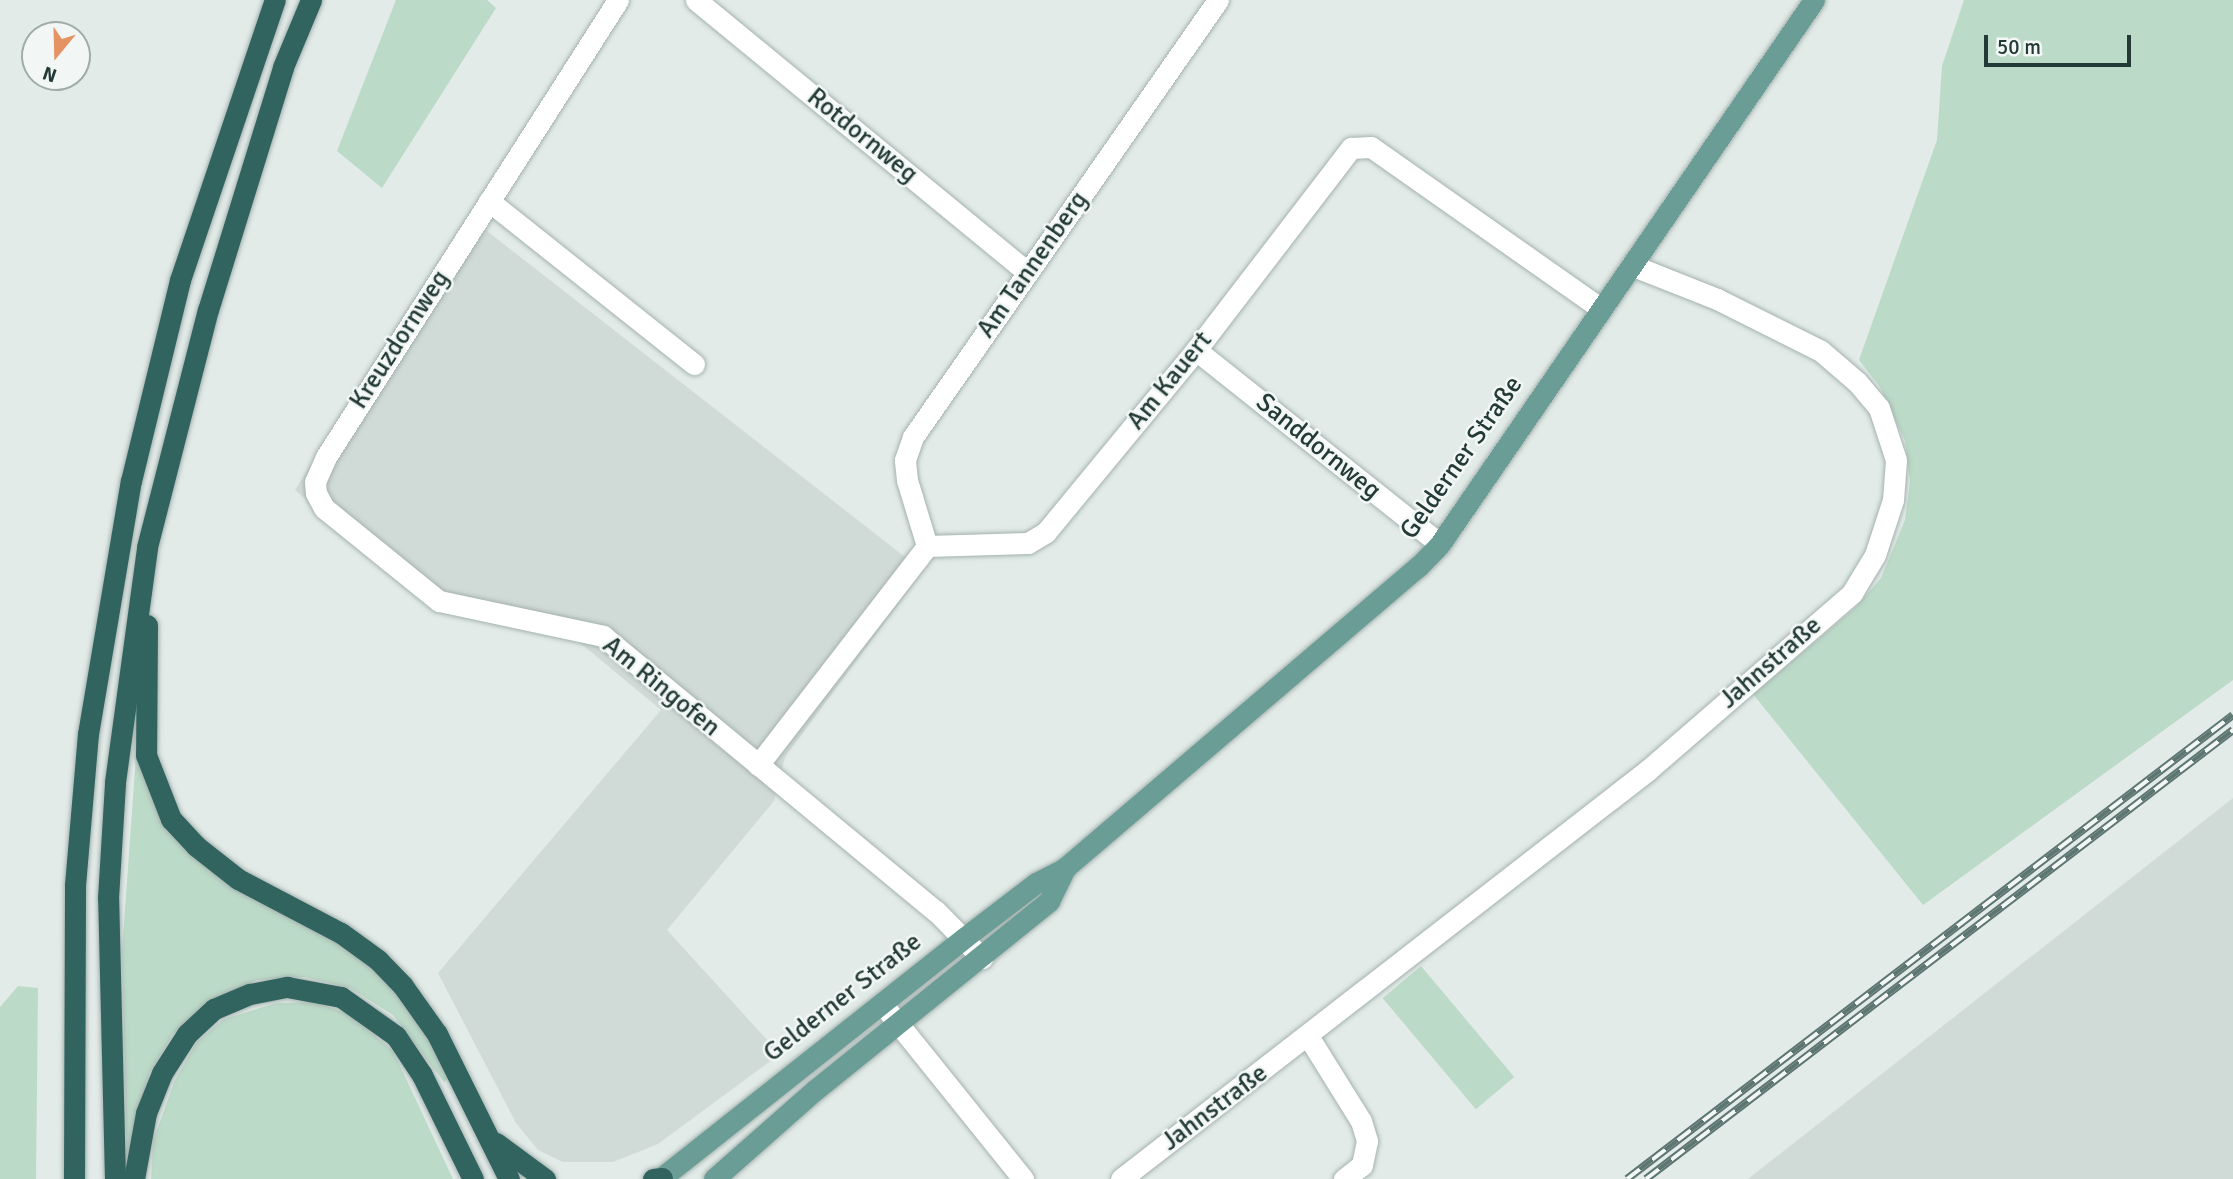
<!DOCTYPE html>
<html>
<head>
<meta charset="utf-8">
<style>
	body { margin:0 }
	#map { position:relative; width:2233px; height:1179px; overflow:hidden; background:#e2ebe8; font-family:Signika,sans-serif }
	div>[style] { position:absolute }
	[style*='--x'] { left:calc(var(--x)*1px); top:calc(var(--y)*1px); width:calc(var(--w)*1px); rotate:calc(var(--a)*1deg) }
	.built>* { inset:0; background:#d0dad7 }
	.green>* { inset:0; background:#bcdac8; transform-origin:0 0 }
	.roads { filter:drop-shadow(0 0 2px #a5b2af) drop-shadow(0 0 2px #a5b2af) }
	.minor>* { height:21px; margin:-10.5px; padding:0 10.5px; transform-origin:10.5px; border-radius:10.5px; background:#fff }
	.major>* { height:21px; margin:-10.5px; padding:0 10.5px; transform-origin:10.5px; border-radius:10.5px; background:#6a9d95 }
	.highway>* { height:21px; margin:-10.5px; padding:0 10.5px; transform-origin:10.5px; border-radius:10.5px; background:#31645f }
	.rail>* { height:8px; margin-top:-4px; transform-origin:0; background:repeating-linear-gradient(90deg,#f2f7f5 0 16px,#5e7672 0 32px); box-sizing:border-box; border-block:2px solid #5e7672 }
	span { translate:-50% -50%; white-space:nowrap; text-align:center; line-height:1.15; -webkit-text-stroke:5px #f2f7f5; paint-order:stroke }
	.street-label { font-size:26px; color:#233a36 }
	.north { position:absolute; left:21px; top:21px; width:70px; height:70px; box-sizing:border-box; background:#f2f7f5; border:2px solid #9faba9; border-radius:50%; rotate:199deg; font-size:19px; font-weight:700; line-height:28px; text-align:center; color:#233a36 }
	.north::after { content:''; display:block; margin:auto; width:24px; height:32px; background:#e69364; clip-path:polygon(50% 0,100% 100%,50% 72%,0 100%) }
	.scale { position:absolute; left:1984px; top:35px; width:147px; height:32px; box-sizing:border-box; border:4px solid #233a36; border-top:0; padding-left:9px; font-size:21px; line-height:24px; white-space:nowrap; color:#233a36; -webkit-text-stroke:5px #f2f7f5; paint-order:stroke }
</style>
</head>
<body>
<div id="map">
	<div class="built">
		<div style="clip-path:polygon(469px 217px,923px 571px,785px 757px,774px 801px,667px 930px,780px 1054px,658px 1144px,613px 1162px,563px 1162px,538px 1150px,516px 1123px,438px 973px,661px 710px,567px 632px,434px 607px,295px 490px)"></div>
		<div style="clip-path:polygon(2233px 798px,2233px 1179px,1748px 1179px)"></div>
	</div>
	<div class="green">
		<div style="clip-path:polygon(396px 0,487px 0,496px 8px,382px 188px,337px 151px)"></div>
		<div style="clip-path:polygon(1964px 0,2233px 0,2233px 680px,1923px 905px,1753px 694px,1854px 609px,1881px 578px,1905px 520px,1910px 482px,1905px 441px,1880px 387px,1859px 360px,1937px 140px,1942px 66px)"></div>
		<div style="clip-path:polygon(136px 756px,161px 818px,394px 984px,450px 1077px,444px 1082px,393px 1015px,350px 988px,305px 977px,257px 980px,204px 1007px,173px 1034px,150px 1072px,136px 1121px,127px 1177px,122px 952px)"></div>
		<div style="left:1421px;top:966px;width:145px;height:50px;rotate:50deg"></div>
		<div style="clip-path:polygon(18px 986px,38px 988px,36px 1179px,0 1179px,0 1007px)"></div>
		<div style="clip-path:polygon(314px 1002px,349px 1014px,393px 1051px,453px 1179px,151px 1179px,153px 1141px,175px 1080px,197px 1042px,224px 1019px,276px 1003px)"></div>
	</div>
	<div class="roads">
		<div class="minor">
			<div style="--x:618;--y:0;--w:542;--a:122.58"></div>
			<div style="--x:326;--y:457;--w:27;--a:114"></div>
			<div style="--x:315;--y:482;--w:11;--a:85"></div>
			<div style="--x:316;--y:493;--w:17;--a:62"></div>
			<div style="--x:324;--y:508;--w:148;--a:39"></div>
			<div style="--x:439;--y:601;--w:168;--a:12"></div>
			<div style="--x:603;--y:636;--w:432;--a:39.6"></div>
			<div style="--x:936;--y:911;--w:66;--a:45.6"></div>
			<div style="--x:696;--y:0;--w:428;--a:39.4"></div>
			<div style="--x:489;--y:201;--w:262;--a:38.5"></div>
			<div style="--x:1196;--y:350;--w:312;--a:38.5"></div>
			<div style="--x:927;--y:546;--w:69;--a:-106.9"></div>
			<div style="--x:907;--y:480;--w:20;--a:-96"></div>
			<div style="--x:905;--y:460;--w:24;--a:-71"></div>
			<div style="--x:913;--y:437;--w:533;--a:-55.09"></div>
			<div style="--x:758;--y:765;--w:277;--a:-52.3"></div>
			<div style="--x:927;--y:546;--w:101;--a:-1.7"></div>
			<div style="--x:1028;--y:543;--w:21;--a:-31"></div>
			<div style="--x:1046;--y:532;--w:236;--a:-50.5"></div>
			<div style="--x:1196;--y:350;--w:255;--a:-52.5"></div>
			<div style="--x:1351;--y:148;--w:20;--a:-3"></div>
			<div style="--x:1371;--y:147;--w:280;--a:35.1"></div>
			<div style="--x:884;--y:1006;--w:222;--a:51.2"></div>
			<div style="--x:1308;--y:1036;--w:100;--a:58.1"></div>
			<div style="--x:1361;--y:1121;--w:21;--a:73"></div>
			<div style="--x:1367;--y:1141;--w:25;--a:102"></div>
			<div style="--x:1362;--y:1165;--w:23;--a:142"></div>
			<div style="--x:1121;--y:1179;--w:667;--a:-37.81"></div>
			<div style="--x:1648;--y:770;--w:270;--a:-40.9"></div>
			<div style="--x:1852;--y:593;--w:44;--a:-58.8"></div>
			<div style="--x:1875;--y:555;--w:58;--a:-71.9"></div>
			<div style="--x:1893;--y:500;--w:40;--a:-85.7"></div>
			<div style="--x:1896;--y:460;--w:55;--a:-108.1"></div>
			<div style="--x:1879;--y:408;--w:34;--a:-130"></div>
			<div style="--x:1857;--y:382;--w:48;--a:-139.3"></div>
			<div style="--x:1821;--y:351;--w:116;--a:-153.4"></div>
			<div style="--x:1717;--y:299;--w:92;--a:-158.4"></div>
		</div>
		<div class="major">
			<div style="--x:660;--y:1179;--w:388;--a:-38.4"></div>
			<div style="--x:964;--y:938;--w:91;--a:-37.4"></div>
			<div style="--x:1036;--y:883;--w:33;--a:-27"></div>
			<div style="--x:1065;--y:868;--w:464;--a:-40.5"></div>
			<div style="--x:1418;--y:567;--w:32;--a:-46"></div>
			<div style="--x:1440;--y:544;--w:660;--a:-55.49"></div>
			<div style="--x:714;--y:1179;--w:135;--a:-41.4"></div>
			<div style="--x:815;--y:1090;--w:301;--a:-38.9"></div>
			<div style="--x:1049;--y:901;--w:37;--a:-64"></div>
		</div>
		<div class="highway">
			<div style="--x:147;--y:625;--w:130;--a:90.4"></div>
			<div style="--x:146;--y:755;--w:69;--a:68.7"></div>
			<div style="--x:171;--y:819;--w:37;--a:47"></div>
			<div style="--x:196;--y:846;--w:53;--a:38.2"></div>
			<div style="--x:238;--y:879;--w:116;--a:27.7"></div>
			<div style="--x:341;--y:933;--w:46;--a:36.1"></div>
			<div style="--x:378;--y:960;--w:36;--a:46"></div>
			<div style="--x:403;--y:986;--w:59;--a:54.7"></div>
			<div style="--x:437;--y:1034;--w:162;--a:63.6"></div>
			<div style="--x:496;--y:1143;--w:61;--a:36.3"></div>
			<div style="--x:74;--y:1179;--w:294;--a:-89.8"></div>
			<div style="--x:75;--y:885;--w:152;--a:-85.1"></div>
			<div style="--x:88;--y:734;--w:257;--a:-80.4"></div>
			<div style="--x:131;--y:481;--w:207;--a:-76.3"></div>
			<div style="--x:180;--y:280;--w:296;--a:-71.3"></div>
			<div style="--x:115;--y:1179;--w:281;--a:-91.4"></div>
			<div style="--x:108;--y:898;--w:116;--a:-86.5"></div>
			<div style="--x:115;--y:782;--w:237;--a:-82.2"></div>
			<div style="--x:147;--y:547;--w:245;--a:-75.6"></div>
			<div style="--x:208;--y:310;--w:254;--a:-72.8"></div>
			<div style="--x:283;--y:67;--w:73;--a:-67.3"></div>
			<div style="--x:134;--y:1179;--w:67;--a:-79.7"></div>
			<div style="--x:146;--y:1113;--w:43;--a:-68.2"></div>
			<div style="--x:162;--y:1073;--w:46;--a:-57.3"></div>
			<div style="--x:187;--y:1034;--w:37;--a:-43"></div>
			<div style="--x:214;--y:1009;--w:39;--a:-23"></div>
			<div style="--x:250;--y:994;--w:38;--a:-11"></div>
			<div style="--x:287;--y:987;--w:55;--a:10.5"></div>
			<div style="--x:341;--y:997;--w:67;--a:35.3"></div>
			<div style="--x:396;--y:1036;--w:47;--a:56.3"></div>
			<div style="--x:422;--y:1075;--w:116;--a:63.9"></div>
			<div style="--x:653;--y:1179;--w:9;--a:-6"></div>
		</div>
	</div>
	<div class="rail">
		<div style="--x:1627;--y:1179;--w:763;--a:-37.44"></div>
		<div style="--x:1646;--y:1179;--w:739;--a:-37.41"></div>
	</div>
	<div class="street-label">
		<span style="left:862px;top:136px;rotate:39deg">Rotdornweg</span>
		<span style="left:1033px;top:265px;rotate:-55deg">Am Tannenberg</span>
		<span style="left:400px;top:340px;rotate:-57deg">Kreuzdornweg</span>
		<span style="left:1170px;top:381px;rotate:-51deg">Am Kauert</span>
		<span style="left:1318px;top:447px;rotate:39deg">Sanddornweg</span>
		<span style="left:1462px;top:458px;rotate:-55deg">Gelderner Straße</span>
		<span style="left:1771px;top:663px;rotate:-41deg">Jahnstraße</span>
		<span style="left:661px;top:687px;rotate:39deg">Am Ringofen</span>
		<span style="left:843px;top:998px;rotate:-38deg">Gelderner Straße</span>
		<span style="left:1215px;top:1108px;rotate:-37deg">Jahnstraße</span>
	</div>
	<div class="north">N</div>
	<div class="scale">50 m</div>
</div>
</body>
</html>
